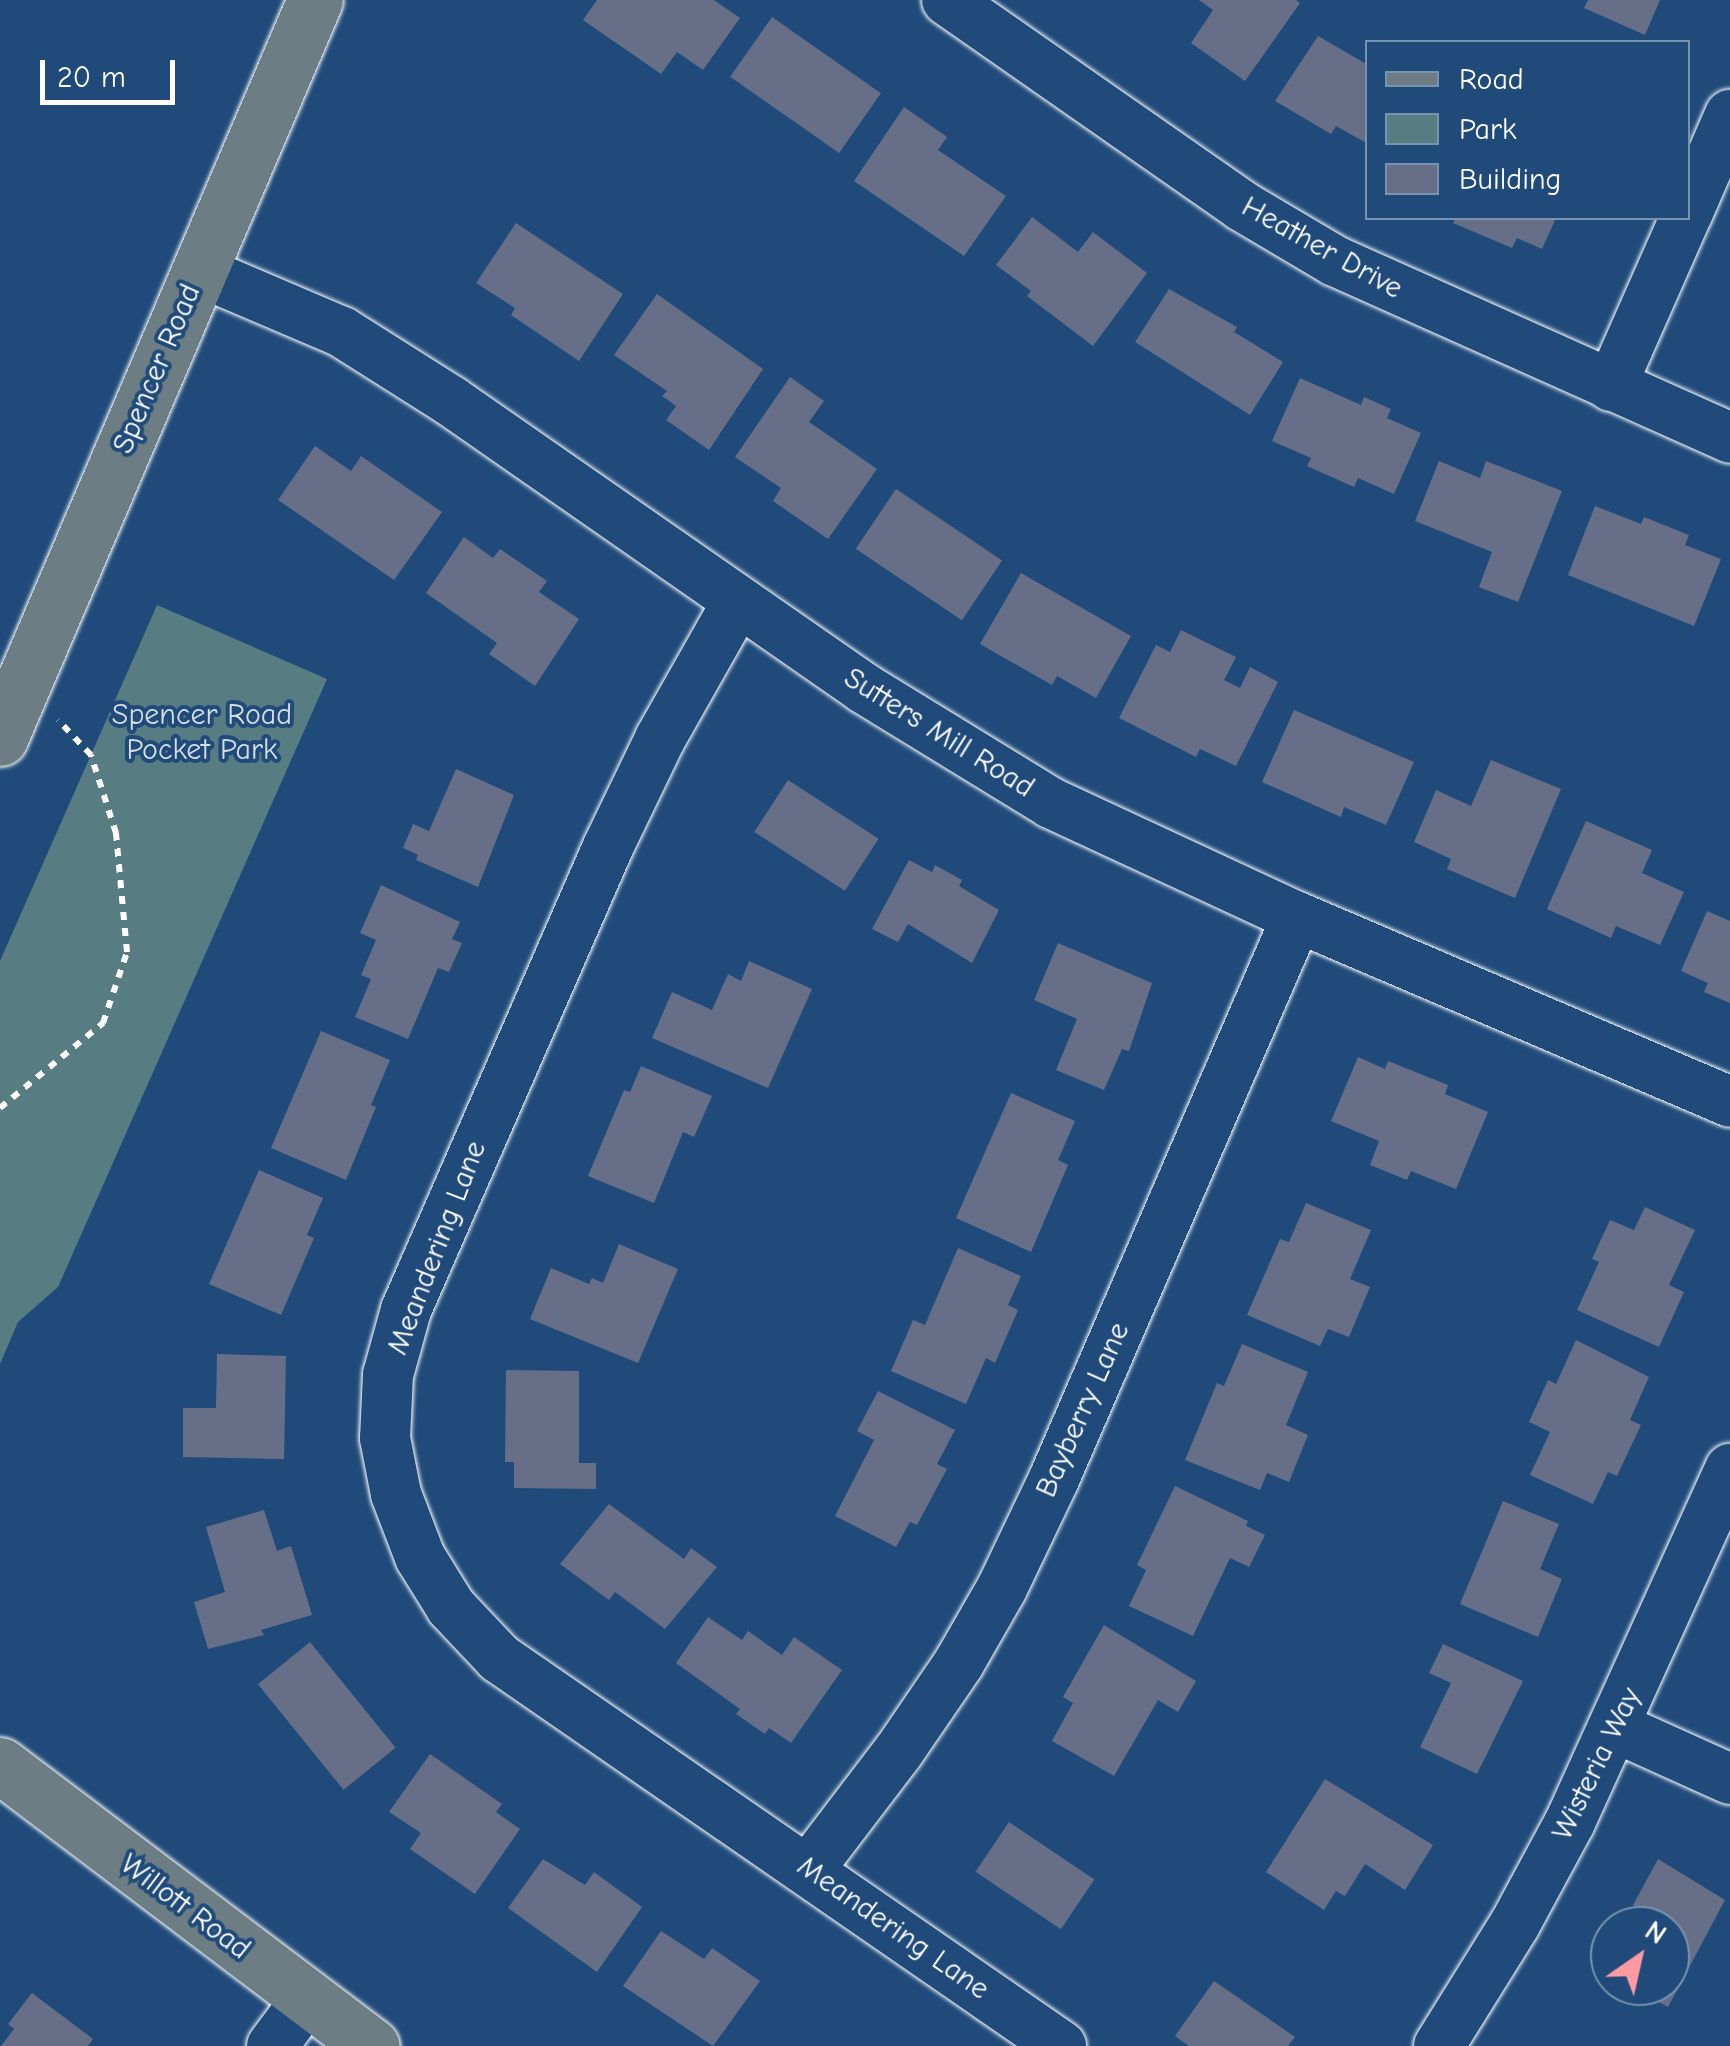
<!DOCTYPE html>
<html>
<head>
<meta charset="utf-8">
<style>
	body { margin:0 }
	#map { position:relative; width:1730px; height:2046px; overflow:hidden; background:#1f4a7a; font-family:"Comic Neue",sans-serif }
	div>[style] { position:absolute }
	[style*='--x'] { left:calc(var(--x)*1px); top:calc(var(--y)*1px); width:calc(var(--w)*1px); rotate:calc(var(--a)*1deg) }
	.green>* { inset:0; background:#577c82 }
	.building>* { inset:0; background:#676f88; transform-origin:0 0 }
	.path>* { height:6px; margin-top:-3px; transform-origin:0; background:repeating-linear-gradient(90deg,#fff 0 8px,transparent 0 16px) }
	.roads { filter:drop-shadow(0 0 2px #fff) drop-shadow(0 0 2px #fff) }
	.minor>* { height:50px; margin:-25px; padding:0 25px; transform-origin:25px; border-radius:25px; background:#1f4a7a }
	.major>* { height:55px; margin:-27.5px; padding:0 27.5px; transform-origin:27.5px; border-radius:27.5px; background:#6c7e84 }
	span { translate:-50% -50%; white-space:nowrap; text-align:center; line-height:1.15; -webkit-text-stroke:8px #1f4a7a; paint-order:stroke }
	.street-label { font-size:30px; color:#fff }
	.park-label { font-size:30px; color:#d5dee0 }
	.legend { position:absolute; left:1365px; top:40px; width:325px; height:180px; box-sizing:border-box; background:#1f4a7a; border:2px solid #7992af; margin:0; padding:12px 18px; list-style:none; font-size:30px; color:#fff }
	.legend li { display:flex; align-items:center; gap:20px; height:50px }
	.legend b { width:50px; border:2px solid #7992af }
	.north { position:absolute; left:1590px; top:1906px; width:100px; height:100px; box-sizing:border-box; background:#1f4a7a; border:2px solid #7992af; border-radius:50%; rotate:34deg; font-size:28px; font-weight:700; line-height:40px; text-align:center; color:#fff }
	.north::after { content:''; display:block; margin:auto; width:35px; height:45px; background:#ff9aa2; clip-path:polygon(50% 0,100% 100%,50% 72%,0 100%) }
	.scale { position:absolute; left:40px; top:60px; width:135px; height:45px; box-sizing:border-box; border:5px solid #fff; border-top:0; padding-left:12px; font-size:30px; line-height:35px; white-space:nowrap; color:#fff; -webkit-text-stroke:8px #1f4a7a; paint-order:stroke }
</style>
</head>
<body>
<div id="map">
	<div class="green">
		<div style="clip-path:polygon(157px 605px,327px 679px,58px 1287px,18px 1322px,0 1364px,0 961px)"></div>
	</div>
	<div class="building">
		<div style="clip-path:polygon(597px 0,714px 0,740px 18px,703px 70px,677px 52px,661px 74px,583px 20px)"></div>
		<div style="clip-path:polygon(1199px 0,1296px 0,1300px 3px,1245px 81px,1191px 43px,1213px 10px)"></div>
		<div style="clip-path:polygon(1588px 0,1660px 0,1645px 35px,1584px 8px)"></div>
		<div style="left:772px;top:17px;width:133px;height:73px;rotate:35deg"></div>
		<div style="clip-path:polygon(1318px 36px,1368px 65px,1368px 144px,1336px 126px,1331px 134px,1275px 101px)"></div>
		<div style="clip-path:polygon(904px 107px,947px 137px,938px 150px,1006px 196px,964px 256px,854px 181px)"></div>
		<div style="clip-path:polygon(1032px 217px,1078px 252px,1093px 232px,1147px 273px,1093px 346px,1027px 296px,1031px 291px,996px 265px)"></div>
		<div style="clip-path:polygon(1456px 218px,1556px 218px,1542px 249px,1517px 238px,1512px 248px,1453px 223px)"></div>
		<div style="clip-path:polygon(516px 223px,623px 294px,579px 361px,511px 315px,515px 308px,476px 283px)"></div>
		<div style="clip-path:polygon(1169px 289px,1237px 327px,1234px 332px,1283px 362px,1250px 415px,1135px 342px)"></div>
		<div style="clip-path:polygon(657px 294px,763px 369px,709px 450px,666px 420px,676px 406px,662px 396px,667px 391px,614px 355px)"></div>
		<div style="clip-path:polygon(790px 377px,824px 401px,809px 422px,877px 469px,828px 539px,773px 501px,781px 488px,735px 457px)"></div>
		<div style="clip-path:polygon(1300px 378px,1361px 405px,1364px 397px,1391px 409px,1387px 418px,1421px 433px,1394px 494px,1358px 478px,1354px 487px,1307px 466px,1311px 458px,1272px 441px)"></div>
		<div style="clip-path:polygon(315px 446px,351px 471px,361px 456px,442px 512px,394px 580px,278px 500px)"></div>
		<div style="clip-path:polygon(1439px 461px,1480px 478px,1486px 461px,1562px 491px,1518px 602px,1479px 587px,1492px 552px,1415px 521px)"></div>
		<div style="left:896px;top:489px;width:128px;height:72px;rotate:34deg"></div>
		<div style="clip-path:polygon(1595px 506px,1641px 524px,1644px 517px,1689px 535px,1685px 545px,1721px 559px,1694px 626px,1568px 575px)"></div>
		<div style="clip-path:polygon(464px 537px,493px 558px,500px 549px,547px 581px,539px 592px,579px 619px,535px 686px,489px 654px,497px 643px,426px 593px)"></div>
		<div style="clip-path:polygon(1021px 573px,1131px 636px,1096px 698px,1057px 676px,1052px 685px,980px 644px)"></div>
		<div style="clip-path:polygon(1181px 630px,1236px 657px,1224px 680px,1240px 688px,1250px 667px,1278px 682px,1236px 766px,1200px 749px,1196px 757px,1119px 718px,1156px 645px,1170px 652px)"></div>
		<div style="clip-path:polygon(1294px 710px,1414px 762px,1386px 825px,1344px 807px,1341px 817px,1262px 782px)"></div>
		<div style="clip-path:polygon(1491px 760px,1561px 789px,1515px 898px,1447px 869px,1451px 859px,1414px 842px,1436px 790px,1471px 806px)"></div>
		<div style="clip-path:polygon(456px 769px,514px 795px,478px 887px,416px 860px,418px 855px,403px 848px,413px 824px,429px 831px)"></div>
		<div style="left:788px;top:780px;width:108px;height:62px;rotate:33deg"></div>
		<div style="clip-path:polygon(1586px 821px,1652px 850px,1642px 873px,1684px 892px,1660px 945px,1616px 926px,1611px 938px,1547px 909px)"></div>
		<div style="clip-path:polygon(909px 860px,932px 872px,935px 865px,962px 880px,959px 886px,999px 910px,972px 963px,908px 924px,898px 942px,872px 929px)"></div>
		<div style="clip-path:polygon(381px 885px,460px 922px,452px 939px,462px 943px,449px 972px,438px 968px,408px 1039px,355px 1017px,371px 979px,361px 975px,376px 940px,360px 933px)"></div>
		<div style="clip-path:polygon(1707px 911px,1730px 921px,1730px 1003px,1704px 992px,1708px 983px,1681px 971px)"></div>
		<div style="clip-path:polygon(1058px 943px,1152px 983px,1129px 1051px,1122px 1049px,1104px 1090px,1056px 1070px,1077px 1019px,1034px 1000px)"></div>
		<div style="clip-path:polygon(749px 961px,812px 989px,768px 1088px,652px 1038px,672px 992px,712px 1010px,728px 974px,741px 981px)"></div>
		<div style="clip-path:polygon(321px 1031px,390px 1060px,371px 1105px,376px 1107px,346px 1180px,271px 1148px)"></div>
		<div style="clip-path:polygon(1358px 1057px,1385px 1069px,1388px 1061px,1448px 1085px,1445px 1094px,1488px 1112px,1456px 1189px,1411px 1171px,1407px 1180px,1370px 1165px,1379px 1141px,1331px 1121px)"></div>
		<div style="clip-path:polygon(641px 1066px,712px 1096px,694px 1137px,683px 1132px,654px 1203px,588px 1176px,624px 1090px,630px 1092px)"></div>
		<div style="clip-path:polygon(1011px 1093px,1075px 1121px,1058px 1160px,1068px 1165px,1031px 1252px,956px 1218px)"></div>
		<div style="clip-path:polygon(259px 1170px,323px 1198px,307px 1235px,314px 1238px,281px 1315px,209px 1284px)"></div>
		<div style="clip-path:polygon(1306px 1203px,1371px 1230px,1350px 1279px,1370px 1287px,1349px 1337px,1328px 1329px,1320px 1346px,1247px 1315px,1280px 1239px,1289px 1242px)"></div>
		<div style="clip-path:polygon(1645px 1207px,1695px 1230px,1669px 1285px,1684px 1292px,1659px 1347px,1577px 1310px,1599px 1262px,1592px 1259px,1610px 1220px,1634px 1230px)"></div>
		<div style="clip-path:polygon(619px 1244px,678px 1269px,638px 1363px,530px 1319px,551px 1268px,589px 1284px,592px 1278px,603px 1283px)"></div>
		<div style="clip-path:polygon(958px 1248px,1021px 1276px,1008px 1305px,1018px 1310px,995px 1363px,986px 1358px,966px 1404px,891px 1371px,913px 1320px,925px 1325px)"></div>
		<div style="clip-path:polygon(1576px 1340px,1649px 1377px,1630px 1420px,1641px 1425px,1617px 1476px,1608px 1472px,1593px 1504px,1530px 1475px,1550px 1432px,1529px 1422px,1548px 1380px,1556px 1384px)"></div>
		<div style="clip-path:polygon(1242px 1344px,1308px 1372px,1286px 1425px,1308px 1435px,1289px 1482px,1267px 1473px,1260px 1490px,1185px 1460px,1217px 1383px,1224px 1386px)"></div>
		<div style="clip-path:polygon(217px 1354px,286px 1356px,284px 1459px,183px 1457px,183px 1408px,216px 1408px)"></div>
		<div style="clip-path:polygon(506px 1370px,579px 1371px,579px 1463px,596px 1463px,596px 1489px,514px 1488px,514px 1462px,505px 1462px)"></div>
		<div style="clip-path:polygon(878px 1391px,955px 1430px,937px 1464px,947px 1469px,917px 1525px,910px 1522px,896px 1547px,835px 1516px,874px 1440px,857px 1431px)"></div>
		<div style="clip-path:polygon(1175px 1486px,1248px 1521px,1246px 1526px,1265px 1535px,1249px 1567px,1230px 1558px,1193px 1636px,1129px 1606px,1146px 1570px,1137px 1565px)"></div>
		<div style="clip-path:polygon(1503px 1501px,1559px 1524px,1540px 1569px,1562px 1579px,1538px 1637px,1460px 1604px)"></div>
		<div style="clip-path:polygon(609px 1504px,684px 1559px,691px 1548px,717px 1567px,665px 1629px,615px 1592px,609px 1600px,560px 1564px)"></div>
		<div style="clip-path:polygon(264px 1510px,277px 1551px,291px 1546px,312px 1615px,261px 1630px,264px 1635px,208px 1649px,194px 1602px,225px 1592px,206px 1527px)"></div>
		<div style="clip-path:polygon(708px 1617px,742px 1640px,748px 1631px,782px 1655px,794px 1637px,842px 1670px,791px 1743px,769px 1728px,765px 1734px,736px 1714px,740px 1709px,676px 1663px)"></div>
		<div style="clip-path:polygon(1104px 1625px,1196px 1681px,1178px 1712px,1158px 1700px,1114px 1776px,1052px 1741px,1073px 1703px,1063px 1697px)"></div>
		<div style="left:310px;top:1642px;width:136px;height:67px;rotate:51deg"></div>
		<div style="clip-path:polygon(1443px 1644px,1523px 1681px,1477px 1774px,1420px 1747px,1451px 1683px,1429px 1673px)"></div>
		<div style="clip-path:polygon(430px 1754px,502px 1804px,496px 1812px,520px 1829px,475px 1894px,410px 1849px,421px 1833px,389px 1812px)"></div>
		<div style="clip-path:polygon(1325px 1779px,1433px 1845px,1405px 1890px,1365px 1864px,1345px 1896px,1336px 1891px,1324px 1910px,1266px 1872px)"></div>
		<div style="left:1009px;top:1822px;width:103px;height:60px;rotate:34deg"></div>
		<div style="clip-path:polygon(543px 1859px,585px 1885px,594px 1872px,642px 1907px,597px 1972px,508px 1908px)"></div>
		<div style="clip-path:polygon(1658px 1859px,1725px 1900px,1668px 2007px,1629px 1986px,1670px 1986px,1670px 1926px,1643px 1926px,1650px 1914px,1633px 1905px)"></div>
		<div style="clip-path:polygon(661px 1931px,704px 1959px,712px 1948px,760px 1981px,713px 2046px,623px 1986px)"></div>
		<div style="clip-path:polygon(1214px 1981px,1295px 2037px,1288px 2046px,1189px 2046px,1175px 2036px)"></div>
		<div style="clip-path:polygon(32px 1993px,93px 2039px,88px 2046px,1px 2046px,14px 2029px,8px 2024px)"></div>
	</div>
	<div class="path">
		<div style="--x:0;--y:1108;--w:134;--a:-39.5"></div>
		<div style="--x:103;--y:1023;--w:75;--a:-71.3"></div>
		<div style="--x:127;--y:952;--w:120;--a:-95.3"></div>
		<div style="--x:116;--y:833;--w:82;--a:-107.8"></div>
		<div style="--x:91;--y:755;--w:48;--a:-133.3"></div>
	</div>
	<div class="roads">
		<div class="minor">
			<div style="--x:947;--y:0;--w:360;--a:34.9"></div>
			<div style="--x:1242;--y:206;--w:108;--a:30.6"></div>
			<div style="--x:1335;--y:261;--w:433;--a:24.1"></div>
			<div style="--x:1688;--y:212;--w:106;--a:-66.6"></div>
			<div style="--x:199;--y:271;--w:155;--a:23.1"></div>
			<div style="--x:342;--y:332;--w:129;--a:32.3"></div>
			<div style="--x:451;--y:401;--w:504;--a:34.82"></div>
			<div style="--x:865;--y:689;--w:218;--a:31.5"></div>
			<div style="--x:1051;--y:803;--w:271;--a:24.9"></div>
			<div style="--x:1297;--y:917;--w:471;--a:23.1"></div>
			<div style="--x:1611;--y:386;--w:184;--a:-66.2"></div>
			<div style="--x:738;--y:601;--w:159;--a:119.5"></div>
			<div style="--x:660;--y:739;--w:120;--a:115.7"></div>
			<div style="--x:608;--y:847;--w:505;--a:113.57"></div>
			<div style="--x:406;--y:1310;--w:67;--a:105.5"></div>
			<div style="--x:388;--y:1375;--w:63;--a:92.7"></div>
			<div style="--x:385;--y:1438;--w:57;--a:78.9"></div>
			<div style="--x:396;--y:1494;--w:67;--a:69.1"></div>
			<div style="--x:420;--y:1557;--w:59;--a:58.2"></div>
			<div style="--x:451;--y:1607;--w:70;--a:46.7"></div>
			<div style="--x:499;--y:1658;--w:683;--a:34.62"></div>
			<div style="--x:1617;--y:1728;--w:124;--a:24.3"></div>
			<div style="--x:809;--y:1869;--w:148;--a:-52.7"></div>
			<div style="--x:899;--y:1751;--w:107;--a:-55.7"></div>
			<div style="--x:959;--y:1663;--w:86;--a:-60.2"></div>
			<div style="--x:1002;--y:1588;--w:121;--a:-64.5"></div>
			<div style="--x:1054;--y:1479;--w:612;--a:-66.62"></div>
			<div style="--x:272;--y:2046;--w:59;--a:-53.3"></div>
			<div style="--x:1439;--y:2046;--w:144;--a:-58.1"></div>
			<div style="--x:1515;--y:1924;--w:116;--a:-61.7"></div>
			<div style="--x:1570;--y:1822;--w:388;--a:-65.6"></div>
		</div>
		<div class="major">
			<div style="--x:0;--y:738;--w:802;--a:-66.89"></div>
			<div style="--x:0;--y:1765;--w:466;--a:37.1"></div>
		</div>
	</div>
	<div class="street-label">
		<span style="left:1322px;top:248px;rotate:29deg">Heather Drive</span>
		<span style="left:157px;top:369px;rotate:-67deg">Spencer Road</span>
		<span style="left:939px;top:733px;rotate:32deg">Sutters Mill Road</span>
		<span style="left:437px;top:1248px;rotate:-69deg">Meandering Lane</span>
		<span style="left:1083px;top:1410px;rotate:-66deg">Bayberry Lane</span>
		<span style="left:1597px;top:1764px;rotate:-64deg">Wisteria Way</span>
		<span style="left:185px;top:1907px;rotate:37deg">Willott Road</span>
		<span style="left:893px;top:1928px;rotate:35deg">Meandering Lane</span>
	</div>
	<div class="park-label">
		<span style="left:202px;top:732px">Spencer Road<br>Pocket Park</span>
	</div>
	<ul class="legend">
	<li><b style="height:12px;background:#6c7e84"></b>Road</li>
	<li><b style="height:28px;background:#577c82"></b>Park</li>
	<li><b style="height:28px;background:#676f88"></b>Building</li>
	</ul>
	<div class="north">N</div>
	<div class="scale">20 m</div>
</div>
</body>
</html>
